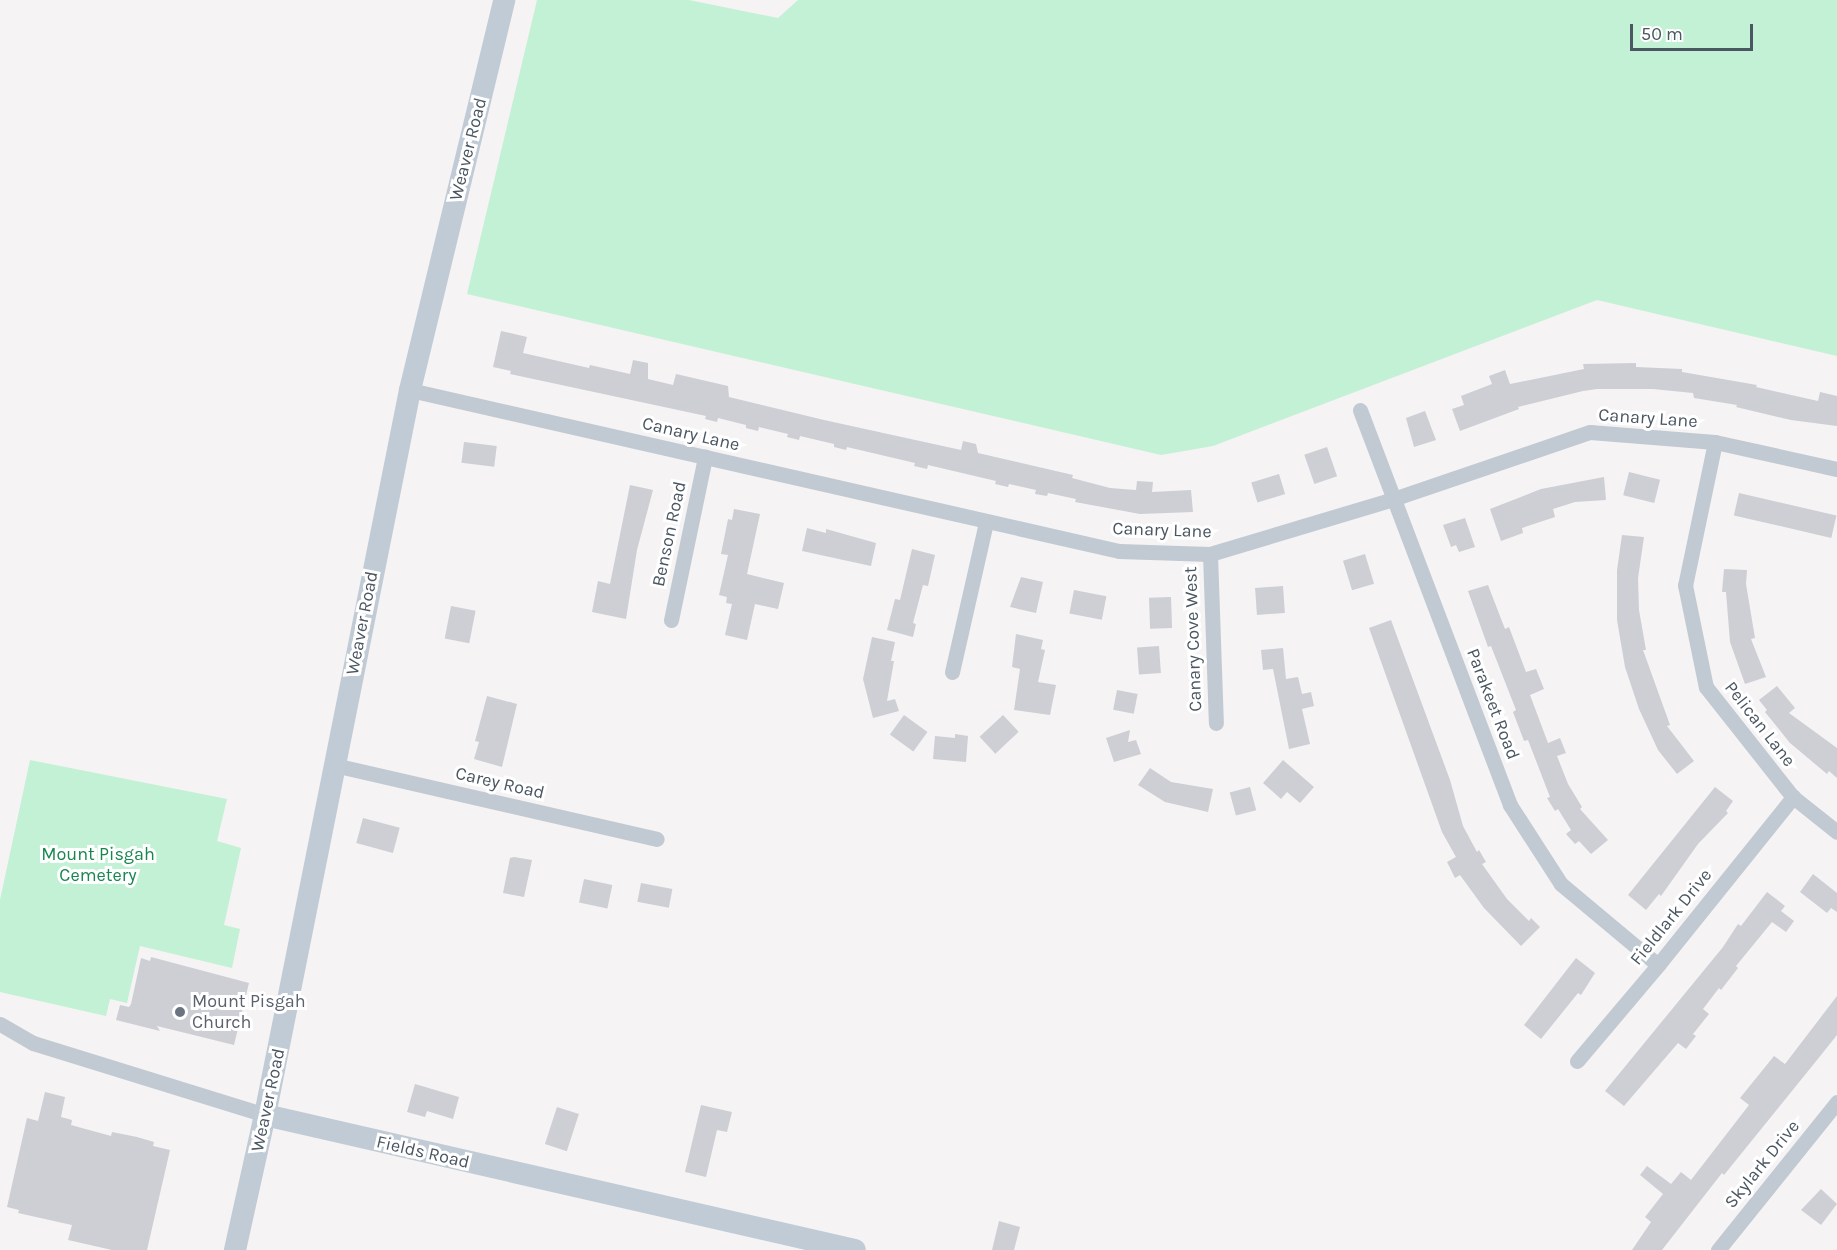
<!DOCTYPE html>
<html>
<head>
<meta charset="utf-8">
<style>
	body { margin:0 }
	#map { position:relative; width:1837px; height:1250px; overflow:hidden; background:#f5f3f3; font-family:Karla,sans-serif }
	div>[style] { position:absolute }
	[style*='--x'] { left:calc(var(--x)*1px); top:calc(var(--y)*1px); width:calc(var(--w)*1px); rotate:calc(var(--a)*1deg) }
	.green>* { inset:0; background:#c3f1d5 }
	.building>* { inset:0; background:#cdcfd5; transform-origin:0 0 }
	.street>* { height:15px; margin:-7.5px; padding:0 7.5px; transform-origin:7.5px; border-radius:7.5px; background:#c1cad2 }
	.secondary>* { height:22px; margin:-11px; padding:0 11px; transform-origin:11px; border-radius:11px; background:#c1cbd6 }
	.dots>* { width:16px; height:16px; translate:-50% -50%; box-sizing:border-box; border:3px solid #fff; border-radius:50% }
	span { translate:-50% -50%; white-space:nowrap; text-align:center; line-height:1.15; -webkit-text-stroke:6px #fff; paint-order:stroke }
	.street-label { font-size:18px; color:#4a5661 }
	.park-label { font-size:18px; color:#17864f }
	.worship-label { font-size:18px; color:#5b616d }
	.left { translate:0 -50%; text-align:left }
	.scale { position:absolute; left:1630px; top:24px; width:123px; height:27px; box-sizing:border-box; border:3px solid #4a5661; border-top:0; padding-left:8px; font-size:18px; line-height:21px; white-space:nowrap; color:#4a5661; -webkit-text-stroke:4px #fff; paint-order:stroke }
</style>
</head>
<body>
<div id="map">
	<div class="green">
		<div style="clip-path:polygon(537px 0,689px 0,778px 18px,798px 0,1837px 0,1837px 356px,1597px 300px,1213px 446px,1161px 455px,467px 294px)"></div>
		<div style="clip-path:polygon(30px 760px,227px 799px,217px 841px,241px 848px,224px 925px,240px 929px,232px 968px,140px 946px,127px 1003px,110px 999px,106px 1016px,0 992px,0 900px)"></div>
	</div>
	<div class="building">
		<div style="clip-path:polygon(501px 331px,527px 337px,523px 353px,589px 368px,590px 365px,630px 374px,633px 360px,648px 363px,648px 379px,673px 385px,676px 374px,728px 386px,729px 397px,824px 420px,961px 450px,963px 441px,976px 444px,978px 453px,1073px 475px,1072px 478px,1110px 488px,1136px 490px,1137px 481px,1153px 482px,1152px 492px,1191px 490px,1193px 512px,1140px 514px,1075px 502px,1076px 499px,1048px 493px,1047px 496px,1035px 494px,1036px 490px,1009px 484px,1008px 487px,995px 484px,996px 481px,928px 465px,927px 469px,914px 466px,915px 463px,847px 447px,846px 450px,834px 447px,834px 444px,800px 436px,799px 440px,787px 437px,788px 434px,759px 427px,758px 431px,746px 428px,746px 425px,718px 418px,717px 422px,705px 419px,706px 416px,510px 374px,511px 371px,493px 367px)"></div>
		<div style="clip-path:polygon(1636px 363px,1636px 367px,1682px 369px,1682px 372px,1757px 385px,1756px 387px,1818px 401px,1820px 392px,1837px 396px,1837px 426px,1791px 420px,1736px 407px,1737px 405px,1694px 398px,1693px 393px,1653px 389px,1597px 389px,1583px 391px,1518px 407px,1519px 409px,1460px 431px,1452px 409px,1464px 405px,1461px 396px,1492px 384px,1489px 376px,1505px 370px,1510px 384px,1584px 369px,1583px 364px)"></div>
		<div style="clip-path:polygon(1425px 411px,1436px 440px,1414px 447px,1406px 418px)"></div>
		<div style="left:464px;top:442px;width:33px;height:21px;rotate:7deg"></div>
		<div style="left:1327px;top:447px;width:31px;height:24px;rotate:71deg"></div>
		<div style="left:1629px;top:472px;width:32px;height:24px;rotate:14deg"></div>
		<div style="left:1279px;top:474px;width:21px;height:29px;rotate:73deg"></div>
		<div style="clip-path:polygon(1604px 477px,1606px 500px,1575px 502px,1553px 509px,1555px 517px,1522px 528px,1523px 533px,1501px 541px,1490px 509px,1541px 489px)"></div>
		<div style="clip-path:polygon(630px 485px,653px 490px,637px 550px,626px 619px,592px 612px,598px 581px,610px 584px)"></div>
		<div style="left:1739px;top:493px;width:100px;height:23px;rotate:13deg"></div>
		<div style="clip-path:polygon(734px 509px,760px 514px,747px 574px,784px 583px,778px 609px,755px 604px,747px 640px,725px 635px,732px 604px,726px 603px,727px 597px,719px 595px,728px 555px,721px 554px,728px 519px,732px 520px)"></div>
		<div style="clip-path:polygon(1465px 518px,1475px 547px,1459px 552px,1456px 545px,1451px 547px,1443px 525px)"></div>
		<div style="clip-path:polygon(807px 528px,826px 533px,826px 529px,876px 543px,871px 566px,802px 551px)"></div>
		<div style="clip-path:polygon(1622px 535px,1644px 537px,1638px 578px,1639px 610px,1646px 650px,1643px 650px,1670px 725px,1667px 726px,1694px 761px,1677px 774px,1658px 750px,1639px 709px,1625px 667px,1617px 620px,1617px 570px)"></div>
		<div style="clip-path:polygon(912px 549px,935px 555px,928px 586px,923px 585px,913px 623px,916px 624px,913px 637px,887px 630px,895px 599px,900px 600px)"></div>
		<div style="left:1365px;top:554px;width:31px;height:23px;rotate:73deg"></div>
		<div style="clip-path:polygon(1724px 569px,1747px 570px,1746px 584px,1755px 638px,1751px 639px,1766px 677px,1745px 684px,1730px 642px,1726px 592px,1722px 592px)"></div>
		<div style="clip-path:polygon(1021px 577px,1043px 582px,1036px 613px,1010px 607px)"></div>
		<div style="clip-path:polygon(1488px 585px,1505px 629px,1509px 627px,1526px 672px,1536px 669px,1544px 689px,1530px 695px,1548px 743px,1560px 738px,1566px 753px,1557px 756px,1568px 784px,1582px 807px,1580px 809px,1608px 840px,1591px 854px,1579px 841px,1575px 844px,1566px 834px,1571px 830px,1558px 809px,1555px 811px,1547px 798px,1550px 797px,1528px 740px,1524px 741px,1513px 712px,1516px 710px,1491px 646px,1488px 647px,1468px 591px)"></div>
		<div style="left:1283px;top:586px;width:27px;height:28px;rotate:86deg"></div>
		<div style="left:1074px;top:590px;width:33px;height:24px;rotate:11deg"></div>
		<div style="left:1171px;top:597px;width:31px;height:22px;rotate:88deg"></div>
		<div style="left:451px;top:606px;width:25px;height:33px;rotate:11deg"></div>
		<div style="clip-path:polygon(1391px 620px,1450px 780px,1463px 826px,1477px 852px,1479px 850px,1486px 862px,1482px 864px,1507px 899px,1529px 921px,1531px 918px,1540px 927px,1521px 946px,1484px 908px,1460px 875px,1455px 878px,1447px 862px,1456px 857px,1442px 832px,1369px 628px)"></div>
		<div style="clip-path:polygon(1016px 634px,1043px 640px,1041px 649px,1045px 650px,1038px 682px,1056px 685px,1050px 715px,1014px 710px,1020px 669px,1012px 667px)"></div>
		<div style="clip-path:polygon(872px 637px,895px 642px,891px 661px,894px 661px,887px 701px,895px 699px,899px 711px,873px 718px,863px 679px)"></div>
		<div style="left:1159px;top:646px;width:27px;height:22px;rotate:86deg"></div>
		<div style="clip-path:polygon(1283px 648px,1286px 679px,1298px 677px,1302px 694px,1311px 692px,1314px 706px,1302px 709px,1310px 744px,1289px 749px,1273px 669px,1263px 670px,1261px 650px)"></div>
		<div style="clip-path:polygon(1777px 686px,1795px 708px,1789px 713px,1837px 748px,1837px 778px,1829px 771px,1827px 774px,1790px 743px,1765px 712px,1767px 710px,1759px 700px)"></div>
		<div style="left:1117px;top:690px;width:21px;height:20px;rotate:11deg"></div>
		<div style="clip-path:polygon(487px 696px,517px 704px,502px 767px,474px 759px,479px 742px,475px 741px)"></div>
		<div style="left:904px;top:715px;width:29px;height:24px;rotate:36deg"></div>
		<div style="left:1003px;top:715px;width:23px;height:32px;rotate:47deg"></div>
		<div style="clip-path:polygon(1130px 730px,1128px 742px,1136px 740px,1141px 754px,1114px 762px,1106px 738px)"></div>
		<div style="clip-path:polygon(955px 734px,968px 736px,966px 762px,933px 759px,935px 736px,955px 738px)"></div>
		<div style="clip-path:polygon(1283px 760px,1314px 787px,1300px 803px,1287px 792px,1281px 799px,1263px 783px)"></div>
		<div style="clip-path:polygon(1150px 768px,1171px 782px,1213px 789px,1208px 812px,1165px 802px,1138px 785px)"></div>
		<div style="left:1250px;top:787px;width:24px;height:21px;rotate:75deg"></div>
		<div style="clip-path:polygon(1715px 787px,1733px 801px,1726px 811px,1728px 813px,1698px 844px,1661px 896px,1659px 894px,1646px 910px,1628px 895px)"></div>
		<div style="left:363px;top:818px;width:38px;height:26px;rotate:15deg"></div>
		<div style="clip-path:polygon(514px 857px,532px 860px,524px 897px,503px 893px,510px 858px)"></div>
		<div style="clip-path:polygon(1813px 874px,1837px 893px,1837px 912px,1831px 908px,1827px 913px,1800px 892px)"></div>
		<div style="left:584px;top:879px;width:29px;height:24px;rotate:12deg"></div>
		<div style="left:641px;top:883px;width:32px;height:19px;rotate:11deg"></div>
		<div style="clip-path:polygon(1767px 892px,1785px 906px,1781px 911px,1794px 921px,1786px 932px,1772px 922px,1736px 966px,1738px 968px,1721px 990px,1719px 988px,1703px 1009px,1709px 1014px,1693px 1034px,1696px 1036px,1686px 1049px,1678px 1043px,1624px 1106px,1605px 1091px,1723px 947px,1738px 924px,1741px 926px)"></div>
		<div style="clip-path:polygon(151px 957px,249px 983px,234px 1045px,157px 1026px,160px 1031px,116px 1020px,120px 1005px,129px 1007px,131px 1004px,141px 958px,150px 961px)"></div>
		<div style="clip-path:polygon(1576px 958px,1595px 973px,1581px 995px,1578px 993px,1541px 1039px,1524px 1025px)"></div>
		<div style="clip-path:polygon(1837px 996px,1837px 1035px,1817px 1060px,1724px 1175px,1722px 1173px,1662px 1250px,1632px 1250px,1651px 1222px,1645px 1217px,1663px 1194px,1640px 1175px,1647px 1166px,1671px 1184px,1681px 1172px,1691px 1180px,1749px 1105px,1740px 1098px,1774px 1056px,1785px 1064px)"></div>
		<div style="clip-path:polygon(415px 1084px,459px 1097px,453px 1119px,427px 1111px,425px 1117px,407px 1112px)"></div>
		<div style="clip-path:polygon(45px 1092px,65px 1097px,61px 1117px,72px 1120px,71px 1125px,111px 1136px,112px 1132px,137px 1137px,154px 1142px,153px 1146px,170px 1150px,147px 1250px,112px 1250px,68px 1240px,72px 1225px,18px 1213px,19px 1210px,7px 1207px,27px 1118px,38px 1121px)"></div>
		<div style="clip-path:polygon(701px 1105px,732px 1112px,727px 1132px,717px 1130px,706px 1177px,685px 1172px)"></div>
		<div style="left:557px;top:1107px;width:23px;height:39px;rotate:18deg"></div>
		<div style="clip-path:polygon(1821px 1189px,1837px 1204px,1821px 1225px,1801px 1210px)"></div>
		<div style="clip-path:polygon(999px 1221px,1020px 1227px,1014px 1250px,992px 1250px)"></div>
	</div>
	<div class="street">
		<div style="--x:410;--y:390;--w:727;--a:12.79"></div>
		<div style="--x:1119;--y:551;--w:91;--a:1.9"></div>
		<div style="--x:1210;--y:554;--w:191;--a:-16.7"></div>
		<div style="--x:1393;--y:499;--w:208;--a:-18.8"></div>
		<div style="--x:1590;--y:432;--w:125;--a:4.6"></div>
		<div style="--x:1715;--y:442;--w:125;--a:12.5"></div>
		<div style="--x:1360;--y:410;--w:423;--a:69.2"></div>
		<div style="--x:1510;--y:805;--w:94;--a:57.2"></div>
		<div style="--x:1561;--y:884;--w:126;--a:39.9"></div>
		<div style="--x:1715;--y:442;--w:146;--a:101.8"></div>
		<div style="--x:1685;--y:585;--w:104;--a:78.4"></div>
		<div style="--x:1706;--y:687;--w:140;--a:51.7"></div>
		<div style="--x:1793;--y:797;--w:56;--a:38.5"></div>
		<div style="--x:1210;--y:554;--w:169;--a:88"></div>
		<div style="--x:671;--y:620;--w:167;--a:-78.2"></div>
		<div style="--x:952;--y:672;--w:154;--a:-77.2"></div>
		<div style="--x:334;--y:765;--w:331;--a:12.9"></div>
		<div style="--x:0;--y:1024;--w:38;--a:30"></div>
		<div style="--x:33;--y:1043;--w:243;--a:17.2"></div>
		<div style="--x:1577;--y:1061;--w:126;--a:-49.8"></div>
		<div style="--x:1658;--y:965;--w:216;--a:-51.2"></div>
		<div style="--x:1718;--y:1250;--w:190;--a:-51.2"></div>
	</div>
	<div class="secondary">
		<div style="--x:265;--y:1115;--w:605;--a:12.89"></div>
		<div style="--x:235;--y:1250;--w:138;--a:-77.5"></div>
		<div style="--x:265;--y:1115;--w:739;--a:-78.69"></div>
		<div style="--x:410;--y:390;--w:401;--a:-76.4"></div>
	</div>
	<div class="dots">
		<div style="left:180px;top:1012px;background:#6b7280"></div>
	</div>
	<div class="street-label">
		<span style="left:468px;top:149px;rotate:-76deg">Weaver Road</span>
		<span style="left:1648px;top:418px;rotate:4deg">Canary Lane</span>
		<span style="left:691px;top:434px;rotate:13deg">Canary Lane</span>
		<span style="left:1162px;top:530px;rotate:2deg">Canary Lane</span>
		<span style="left:669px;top:534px;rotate:-78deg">Benson Road</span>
		<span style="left:362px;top:623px;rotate:-79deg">Weaver Road</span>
		<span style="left:1193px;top:639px;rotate:-92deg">Canary Cove West</span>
		<span style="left:1493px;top:704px;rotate:69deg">Parakeet Road</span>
		<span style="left:1760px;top:724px;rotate:52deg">Pelican Lane</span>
		<span style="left:500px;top:783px;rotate:13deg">Carey Road</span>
		<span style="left:1671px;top:917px;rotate:-51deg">Fieldlark Drive</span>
		<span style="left:268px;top:1100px;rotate:-78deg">Weaver Road</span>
		<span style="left:423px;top:1152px;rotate:13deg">Fields Road</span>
		<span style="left:1762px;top:1164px;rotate:-51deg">Skylark Drive</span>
	</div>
	<div class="park-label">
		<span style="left:98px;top:865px">Mount Pisgah<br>Cemetery</span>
	</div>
	<div class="worship-label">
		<span class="left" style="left:192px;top:1012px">Mount Pisgah<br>Church</span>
	</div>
	<div class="scale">50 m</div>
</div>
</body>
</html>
